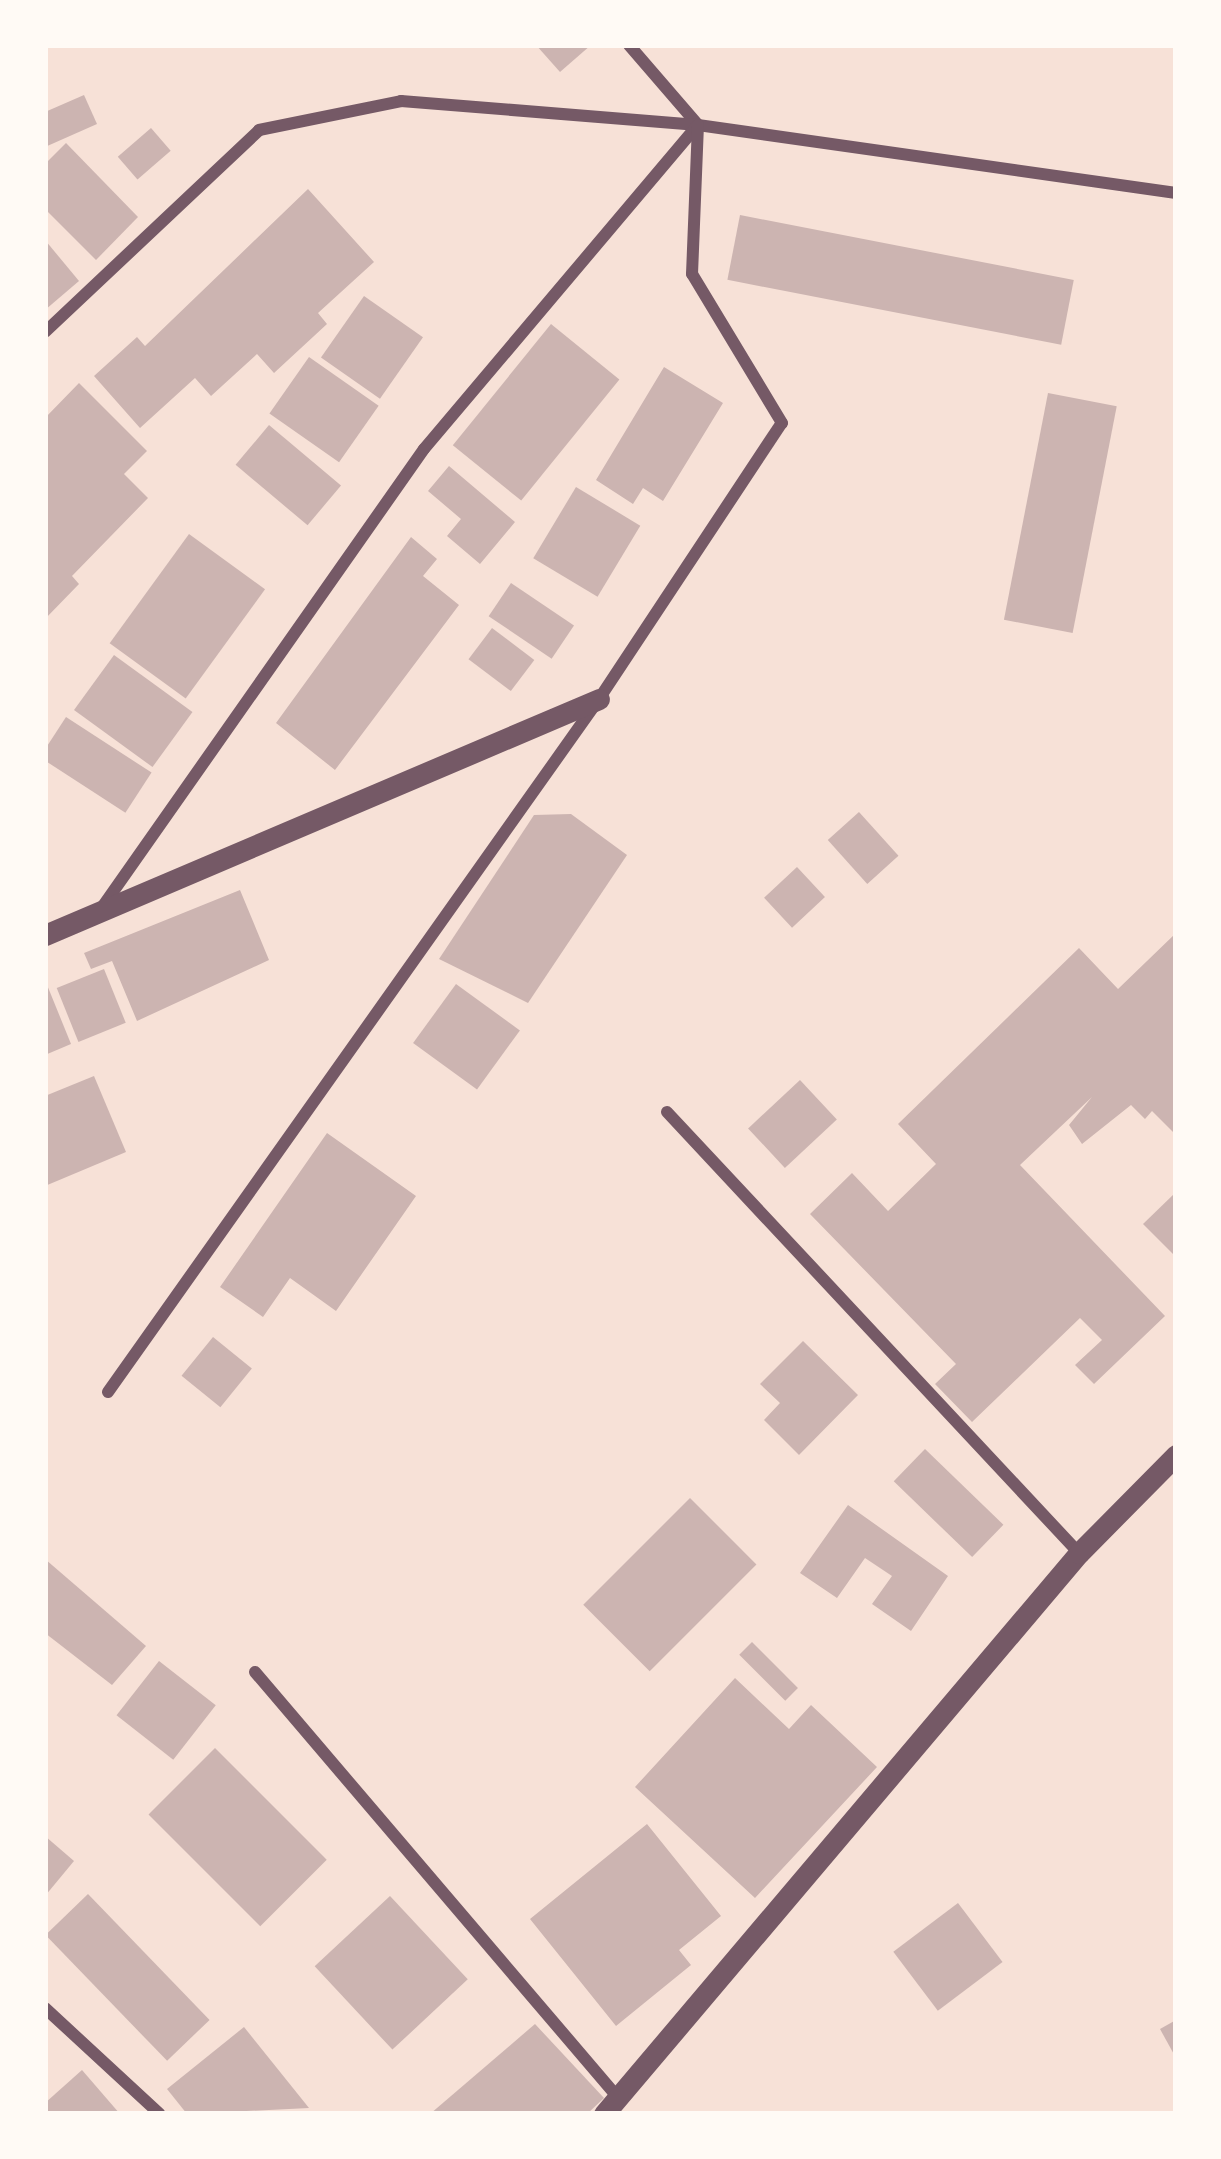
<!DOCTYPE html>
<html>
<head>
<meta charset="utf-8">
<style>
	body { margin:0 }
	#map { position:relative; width:1221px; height:2159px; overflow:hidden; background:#f7e1d7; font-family:"Alegreya Sans",sans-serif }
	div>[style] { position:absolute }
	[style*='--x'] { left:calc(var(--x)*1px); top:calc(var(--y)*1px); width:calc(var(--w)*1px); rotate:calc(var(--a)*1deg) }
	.building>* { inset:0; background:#ccb4b1; transform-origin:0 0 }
	.minor>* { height:12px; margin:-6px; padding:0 6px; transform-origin:6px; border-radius:6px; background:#755966 }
	.tertiary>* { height:21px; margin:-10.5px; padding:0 10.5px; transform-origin:10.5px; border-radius:10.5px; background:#755966 }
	span { translate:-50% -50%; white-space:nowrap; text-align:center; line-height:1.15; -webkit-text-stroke:12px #fffaf5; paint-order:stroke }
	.frame { position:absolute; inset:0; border:48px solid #fffaf5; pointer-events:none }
</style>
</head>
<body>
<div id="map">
	<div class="building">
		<div style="clip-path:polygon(536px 45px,591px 45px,560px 72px)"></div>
		<div style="clip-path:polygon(84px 95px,97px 124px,45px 147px,45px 112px)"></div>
		<div style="left:151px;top:128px;width:30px;height:44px;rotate:49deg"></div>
		<div style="clip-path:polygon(66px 143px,138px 217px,96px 260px,45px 209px,45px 164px)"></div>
		<div style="clip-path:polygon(308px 189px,374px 262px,318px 313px,327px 324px,274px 373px,257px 354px,211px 396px,195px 378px,140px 428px,94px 376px,137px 337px,145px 346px)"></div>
		<div style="left:740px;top:215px;width:340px;height:66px;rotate:11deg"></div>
		<div style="clip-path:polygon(45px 240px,79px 281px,45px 310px)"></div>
		<div style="left:364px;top:296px;width:72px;height:75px;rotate:35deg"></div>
		<div style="left:551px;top:324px;width:88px;height:156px;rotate:39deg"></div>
		<div style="left:309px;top:357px;width:85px;height:69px;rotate:35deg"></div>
		<div style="clip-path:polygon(664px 367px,723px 403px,663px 501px,643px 488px,633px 504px,596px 480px)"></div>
		<div style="clip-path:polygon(79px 383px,147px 451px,124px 474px,148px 498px,72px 576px,79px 584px,45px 619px,45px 418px)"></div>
		<div style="left:1048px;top:393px;width:70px;height:231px;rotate:11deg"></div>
		<div style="left:269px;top:425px;width:94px;height:52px;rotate:40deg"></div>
		<div style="clip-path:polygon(449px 466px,515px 522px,480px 564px,447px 536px,461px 519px,428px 491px)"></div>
		<div style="left:576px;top:487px;width:75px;height:83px;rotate:31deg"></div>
		<div style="left:189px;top:534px;width:94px;height:135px;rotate:36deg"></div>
		<div style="clip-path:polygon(411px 537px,437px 559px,423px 576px,459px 605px,335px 770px,276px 723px)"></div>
		<div style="left:511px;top:583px;width:76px;height:40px;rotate:34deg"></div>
		<div style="left:492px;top:628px;width:53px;height:39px;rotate:37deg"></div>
		<div style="left:114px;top:655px;width:97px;height:68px;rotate:36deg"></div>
		<div style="left:66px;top:717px;width:102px;height:48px;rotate:33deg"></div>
		<div style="left:859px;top:812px;width:59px;height:42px;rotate:48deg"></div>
		<div style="clip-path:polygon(571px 814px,627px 855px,528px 1003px,439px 959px,534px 815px)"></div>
		<div style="left:797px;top:867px;width:41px;height:45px;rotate:47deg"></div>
		<div style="clip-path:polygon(240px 890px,269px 960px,137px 1021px,112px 961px,91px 969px,84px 953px)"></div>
		<div style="clip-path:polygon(1176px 933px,1176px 1135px,1152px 1111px,1145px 1119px,1131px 1105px,1082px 1144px,1069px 1125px,1092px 1097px,1020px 1165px,1165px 1316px,1094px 1384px,1075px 1365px,1102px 1340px,1080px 1318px,972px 1422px,935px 1384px,956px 1364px,810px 1214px,852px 1173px,888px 1211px,936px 1164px,898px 1124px,1079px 948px,1118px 989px)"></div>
		<div style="left:104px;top:969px;width:58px;height:51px;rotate:68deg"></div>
		<div style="clip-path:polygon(45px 980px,71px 1044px,45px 1055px)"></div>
		<div style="left:456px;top:984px;width:79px;height:73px;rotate:36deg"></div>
		<div style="clip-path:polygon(94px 1076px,126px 1152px,45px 1186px,45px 1096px)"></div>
		<div style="left:800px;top:1080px;width:54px;height:71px;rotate:47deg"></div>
		<div style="clip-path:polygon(327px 1133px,416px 1196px,336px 1311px,290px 1278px,263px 1317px,220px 1287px)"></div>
		<div style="clip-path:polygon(1176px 1192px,1176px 1257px,1143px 1224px)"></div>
		<div style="left:213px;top:1337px;width:50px;height:50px;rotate:39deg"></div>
		<div style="clip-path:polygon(803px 1341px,858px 1395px,799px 1455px,764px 1420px,780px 1403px,760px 1384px)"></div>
		<div style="left:925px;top:1449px;width:109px;height:45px;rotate:44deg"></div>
		<div style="left:690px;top:1498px;width:94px;height:151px;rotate:45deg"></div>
		<div style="clip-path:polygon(848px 1505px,948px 1576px,911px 1631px,872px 1604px,892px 1576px,865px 1558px,837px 1598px,800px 1573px)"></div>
		<div style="clip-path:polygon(45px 1559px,146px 1646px,112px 1685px,45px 1633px)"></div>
		<div style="left:752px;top:1642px;width:65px;height:18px;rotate:45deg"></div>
		<div style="left:159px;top:1661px;width:72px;height:69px;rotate:38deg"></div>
		<div style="clip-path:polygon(735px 1678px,789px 1729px,811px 1705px,877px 1767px,755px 1898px,635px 1787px)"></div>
		<div style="left:215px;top:1748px;width:158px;height:94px;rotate:45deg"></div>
		<div style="clip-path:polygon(647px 1824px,721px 1916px,679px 1950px,691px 1965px,616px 2026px,530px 1919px)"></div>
		<div style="clip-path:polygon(45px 1836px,74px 1861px,45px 1896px)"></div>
		<div style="left:88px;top:1894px;width:175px;height:59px;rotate:46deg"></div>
		<div style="left:390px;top:1896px;width:114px;height:103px;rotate:47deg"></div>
		<div style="left:958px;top:1903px;width:74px;height:81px;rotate:53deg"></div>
		<div style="clip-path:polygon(1176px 2020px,1176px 2058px,1160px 2029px)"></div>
		<div style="clip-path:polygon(535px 2024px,604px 2098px,587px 2114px,430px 2114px)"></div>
		<div style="clip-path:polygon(244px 2027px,309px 2108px,187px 2114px,167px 2089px)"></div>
		<div style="clip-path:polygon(82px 2070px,120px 2114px,45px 2114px,45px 2103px)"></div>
	</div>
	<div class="minor">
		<div style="--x:629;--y:45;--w:106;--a:49.2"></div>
		<div style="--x:698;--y:125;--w:483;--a:8.1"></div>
		<div style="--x:45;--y:332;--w:294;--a:-43.3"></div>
		<div style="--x:259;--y:130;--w:145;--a:-11.5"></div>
		<div style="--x:401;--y:101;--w:298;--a:4.6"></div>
		<div style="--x:103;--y:906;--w:558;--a:-54.92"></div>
		<div style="--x:424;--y:449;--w:423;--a:-49.8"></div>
		<div style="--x:667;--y:1112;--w:604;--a:46.95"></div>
		<div style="--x:108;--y:1392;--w:849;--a:-54.68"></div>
		<div style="--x:599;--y:699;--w:331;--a:-56.5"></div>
		<div style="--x:782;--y:423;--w:174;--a:-121.1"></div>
		<div style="--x:692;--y:274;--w:149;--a:-87.7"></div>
		<div style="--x:255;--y:1672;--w:563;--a:49.54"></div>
		<div style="--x:45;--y:2008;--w:156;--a:42.7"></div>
	</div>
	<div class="tertiary">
		<div style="--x:45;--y:935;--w:602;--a:-23.07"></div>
		<div style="--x:604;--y:2114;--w:735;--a:-49.75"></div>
		<div style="--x:1079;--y:1553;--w:138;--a:-45.3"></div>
	</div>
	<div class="frame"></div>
</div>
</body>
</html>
